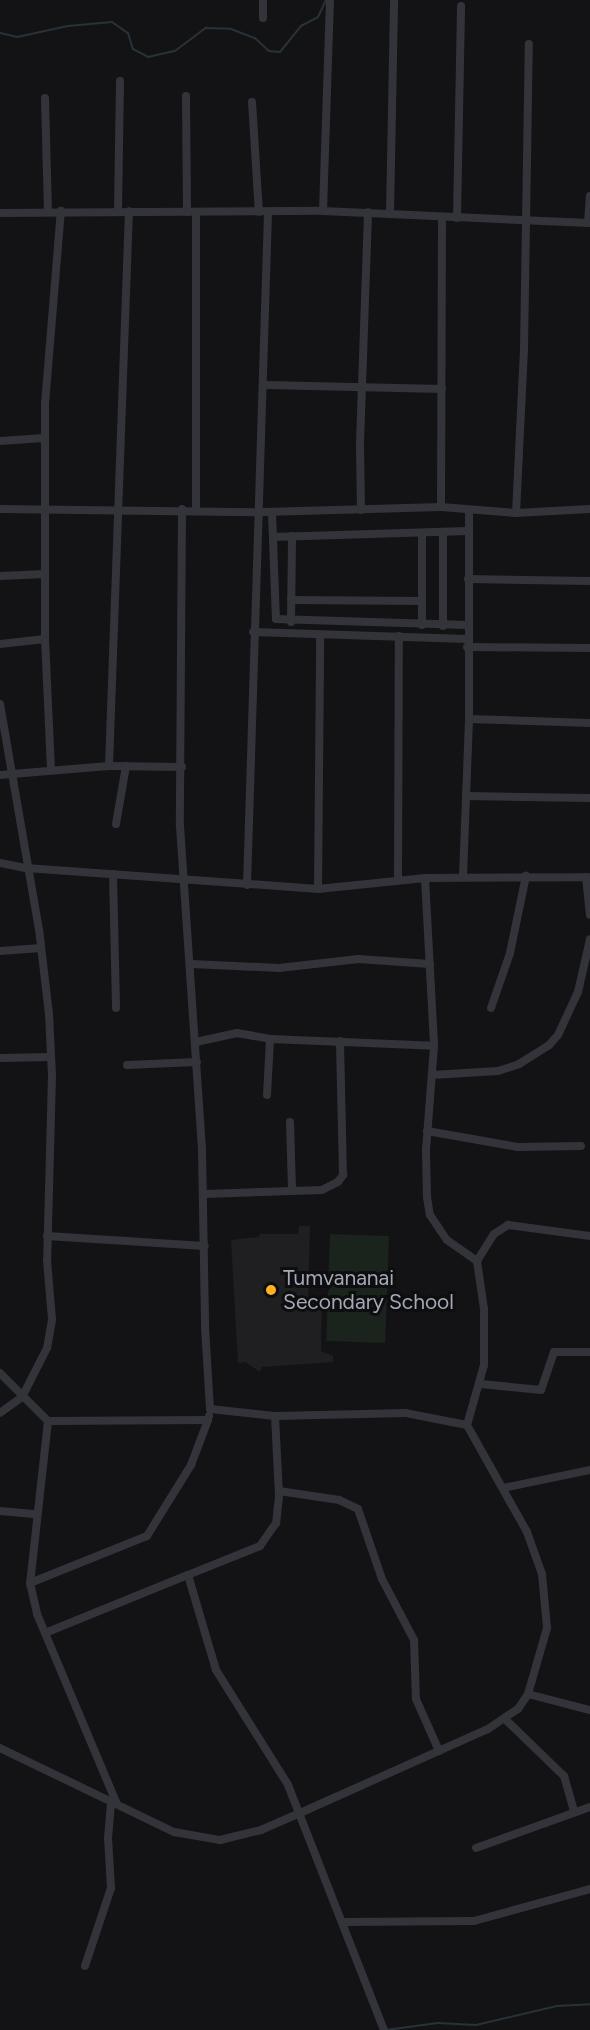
<!DOCTYPE html>
<html>
<head>
<meta charset="utf-8">
<style>
	body { margin:0 }
	#map { position:relative; width:590px; height:2030px; overflow:hidden; background:#131315; font-family:Figtree,sans-serif }
	div>[style] { position:absolute }
	[style*='--x'] { left:calc(var(--x)*1px); top:calc(var(--y)*1px); width:calc(var(--w)*1px); rotate:calc(var(--a)*1deg) }
	.built>* { inset:0; background:#1f1f22 }
	.green>* { inset:0; background:#1a231c; transform-origin:0 0 }
	.stream>* { height:2px; margin:-1px; padding:0 1px; transform-origin:1px; border-radius:1px; background:#283239 }
	.street>* { height:8px; margin:-4px; padding:0 4px; transform-origin:4px; border-radius:4px; background:#33343a }
	.dots>* { width:16px; height:16px; translate:-50% -50%; box-sizing:border-box; border:3px solid #0e0e10; border-radius:50% }
	span { translate:-50% -50%; white-space:nowrap; text-align:center; line-height:1.15; -webkit-text-stroke:6px #0e0e10; paint-order:stroke }
	.poi-label { font-size:21px; color:#a3a9b6 }
	.left { translate:0 -50%; text-align:left }
</style>
</head>
<body>
<div id="map">
	<div class="built">
		<div style="clip-path:polygon(299px 1226px,310px 1226px,308px 1301px,322px 1301px,321px 1351px,333px 1356px,333px 1362px,262px 1367px,260px 1372px,245px 1362px,238px 1363px,231px 1240px,259px 1237px,260px 1234px,298px 1234px)"></div>
	</div>
	<div class="green">
		<div style="left:330px;top:1234px;width:59px;height:107px;rotate:2deg"></div>
	</div>
	<div class="stream">
		<div style="--x:0;--y:33;--w:17;--a:13"></div>
		<div style="--x:17;--y:37;--w:52;--a:-12.2"></div>
		<div style="--x:68;--y:26;--w:44;--a:-5.2"></div>
		<div style="--x:112;--y:22;--w:19;--a:35"></div>
		<div style="--x:128;--y:33;--w:17;--a:73"></div>
		<div style="--x:133;--y:49;--w:17;--a:28"></div>
		<div style="--x:148;--y:57;--w:28;--a:-13"></div>
		<div style="--x:175;--y:51;--w:39;--a:-37"></div>
		<div style="--x:206;--y:28;--w:25;--a:2"></div>
		<div style="--x:231;--y:29;--w:26;--a:21"></div>
		<div style="--x:255;--y:38;--w:19;--a:43"></div>
		<div style="--x:269;--y:51;--w:11;--a:5"></div>
		<div style="--x:280;--y:52;--w:33;--a:-51"></div>
		<div style="--x:301;--y:26;--w:19;--a:-28"></div>
		<div style="--x:318;--y:17;--w:19;--a:-65"></div>
		<div style="--x:386;--y:2030;--w:52;--a:-7.7"></div>
		<div style="--x:438;--y:2023;--w:38;--a:3"></div>
		<div style="--x:476;--y:2025;--w:83;--a:-13.2"></div>
		<div style="--x:557;--y:2006;--w:33;--a:-3"></div>
	</div>
	<div class="street">
		<div style="--x:263;--y:18;--w:18;--a:-90"></div>
		<div style="--x:186;--y:96;--w:116;--a:89.5"></div>
		<div style="--x:45;--y:98;--w:113;--a:88.5"></div>
		<div style="--x:252;--y:102;--w:110;--a:86.4"></div>
		<div style="--x:118;--y:210;--w:129;--a:-89.1"></div>
		<div style="--x:323;--y:211;--w:211;--a:-88.1"></div>
		<div style="--x:196;--y:212;--w:298;--a:90"></div>
		<div style="--x:0;--y:213;--w:323;--a:-0.4"></div>
		<div style="--x:323;--y:211;--w:267;--a:2.6"></div>
		<div style="--x:390;--y:214;--w:214;--a:-88.9"></div>
		<div style="--x:457;--y:218;--w:212;--a:-88.9"></div>
		<div style="--x:588;--y:223;--w:27;--a:-86"></div>
		<div style="--x:266;--y:385;--w:176;--a:1.3"></div>
		<div style="--x:0;--y:441;--w:44;--a:-3.9"></div>
		<div style="--x:441;--y:507;--w:289;--a:-89.8"></div>
		<div style="--x:0;--y:509;--w:264;--a:0.7"></div>
		<div style="--x:264;--y:512;--w:177;--a:-1.6"></div>
		<div style="--x:441;--y:507;--w:75;--a:4.6"></div>
		<div style="--x:516;--y:513;--w:74;--a:-3.1"></div>
		<div style="--x:182;--y:509;--w:317;--a:90.4"></div>
		<div style="--x:180;--y:826;--w:325;--a:86.1"></div>
		<div style="--x:202;--y:1150;--w:177;--a:89"></div>
		<div style="--x:205;--y:1327;--w:82;--a:86.5"></div>
		<div style="--x:210;--y:1409;--w:65;--a:6.1"></div>
		<div style="--x:275;--y:1416;--w:80;--a:87.1"></div>
		<div style="--x:279;--y:1496;--w:27;--a:96"></div>
		<div style="--x:276;--y:1523;--w:28;--a:125"></div>
		<div style="--x:260;--y:1546;--w:78;--a:158.1"></div>
		<div style="--x:188;--y:1575;--w:99;--a:73.6"></div>
		<div style="--x:216;--y:1670;--w:136;--a:57.9"></div>
		<div style="--x:288;--y:1785;--w:263;--a:68.6"></div>
		<div style="--x:361;--y:510;--w:67;--a:-90.9"></div>
		<div style="--x:360;--y:443;--w:231;--a:-88"></div>
		<div style="--x:272;--y:512;--w:107;--a:87.9"></div>
		<div style="--x:276;--y:619;--w:191;--a:1.8"></div>
		<div style="--x:516;--y:513;--w:163;--a:-87.2"></div>
		<div style="--x:524;--y:350;--w:306;--a:-89.1"></div>
		<div style="--x:443;--y:532;--w:94;--a:90"></div>
		<div style="--x:273;--y:537;--w:194;--a:-1.8"></div>
		<div style="--x:0;--y:576;--w:45;--a:-2.5"></div>
		<div style="--x:468;--y:579;--w:122;--a:0.9"></div>
		<div style="--x:291;--y:600;--w:131;--a:0.4"></div>
		<div style="--x:291;--y:622;--w:86;--a:-89.3"></div>
		<div style="--x:422;--y:625;--w:92;--a:-90"></div>
		<div style="--x:253;--y:632;--w:214;--a:1.9"></div>
		<div style="--x:0;--y:644;--w:45;--a:-6.3"></div>
		<div style="--x:467;--y:647;--w:123;--a:0.5"></div>
		<div style="--x:0;--y:704;--w:228;--a:80.2"></div>
		<div style="--x:39;--y:929;--w:86;--a:83.3"></div>
		<div style="--x:49;--y:1014;--w:61;--a:87.2"></div>
		<div style="--x:52;--y:1075;--w:185;--a:91.5"></div>
		<div style="--x:47;--y:1260;--w:60;--a:85.2"></div>
		<div style="--x:52;--y:1320;--w:28;--a:100"></div>
		<div style="--x:47;--y:1348;--w:55;--a:117"></div>
		<div style="--x:22;--y:1397;--w:27;--a:144"></div>
		<div style="--x:469;--y:719;--w:121;--a:1.9"></div>
		<div style="--x:109;--y:766;--w:555;--a:-87.94"></div>
		<div style="--x:51;--y:770;--w:131;--a:-92.6"></div>
		<div style="--x:45;--y:639;--w:235;--a:-90"></div>
		<div style="--x:45;--y:404;--w:194;--a:-85.3"></div>
		<div style="--x:0;--y:775;--w:109;--a:-4.7"></div>
		<div style="--x:109;--y:766;--w:73;--a:0.8"></div>
		<div style="--x:466;--y:796;--w:124;--a:0.9"></div>
		<div style="--x:116;--y:824;--w:59;--a:-80.2"></div>
		<div style="--x:0;--y:863;--w:26;--a:11"></div>
		<div style="--x:26;--y:868;--w:293;--a:4.1"></div>
		<div style="--x:318;--y:889;--w:108;--a:-5.9"></div>
		<div style="--x:425;--y:878;--w:165;--a:-0.3"></div>
		<div style="--x:113;--y:874;--w:134;--a:88.7"></div>
		<div style="--x:463;--y:876;--w:157;--a:-87.8"></div>
		<div style="--x:469;--y:719;--w:208;--a:-90"></div>
		<div style="--x:586;--y:877;--w:38;--a:84"></div>
		<div style="--x:425;--y:878;--w:168;--a:86.9"></div>
		<div style="--x:434;--y:1046;--w:105;--a:94.4"></div>
		<div style="--x:426;--y:1151;--w:46;--a:88.8"></div>
		<div style="--x:427;--y:1197;--w:18;--a:81"></div>
		<div style="--x:430;--y:1215;--w:30;--a:56"></div>
		<div style="--x:447;--y:1240;--w:37;--a:35"></div>
		<div style="--x:477;--y:1261;--w:49;--a:81.7"></div>
		<div style="--x:484;--y:1309;--w:56;--a:90"></div>
		<div style="--x:484;--y:1365;--w:62;--a:105.8"></div>
		<div style="--x:398;--y:880;--w:244;--a:-89.8"></div>
		<div style="--x:247;--y:885;--w:673;--a:-88.21"></div>
		<div style="--x:318;--y:889;--w:253;--a:-89.5"></div>
		<div style="--x:0;--y:951;--w:41;--a:-4.2"></div>
		<div style="--x:191;--y:964;--w:88;--a:2.6"></div>
		<div style="--x:279;--y:968;--w:80;--a:-6.5"></div>
		<div style="--x:358;--y:959;--w:72;--a:4"></div>
		<div style="--x:491;--y:1008;--w:58;--a:-70.9"></div>
		<div style="--x:510;--y:953;--w:79;--a:-78.3"></div>
		<div style="--x:196;--y:1042;--w:42;--a:-12.4"></div>
		<div style="--x:237;--y:1033;--w:34;--a:10"></div>
		<div style="--x:270;--y:1039;--w:164;--a:2.4"></div>
		<div style="--x:0;--y:1058;--w:51;--a:-1.1"></div>
		<div style="--x:127;--y:1065;--w:70;--a:-2.5"></div>
		<div style="--x:432;--y:1075;--w:66;--a:-3.5"></div>
		<div style="--x:498;--y:1071;--w:22;--a:-18"></div>
		<div style="--x:519;--y:1064;--w:36;--a:-32"></div>
		<div style="--x:549;--y:1045;--w:13;--a:-48"></div>
		<div style="--x:558;--y:1035;--w:47;--a:-65.1"></div>
		<div style="--x:578;--y:992;--w:54;--a:-77.2"></div>
		<div style="--x:267;--y:1095;--w:56;--a:-86.9"></div>
		<div style="--x:290;--y:1122;--w:69;--a:88.3"></div>
		<div style="--x:427;--y:1131;--w:92;--a:10"></div>
		<div style="--x:518;--y:1147;--w:63;--a:-0.9"></div>
		<div style="--x:204;--y:1194;--w:118;--a:-1.9"></div>
		<div style="--x:322;--y:1190;--w:18;--a:-27"></div>
		<div style="--x:338;--y:1182;--w:9;--a:-54"></div>
		<div style="--x:343;--y:1175;--w:134;--a:-91.3"></div>
		<div style="--x:47;--y:1236;--w:158;--a:3.6"></div>
		<div style="--x:477;--y:1261;--w:32;--a:-58"></div>
		<div style="--x:494;--y:1234;--w:17;--a:-33"></div>
		<div style="--x:508;--y:1225;--w:83;--a:7.6"></div>
		<div style="--x:0;--y:1373;--w:68;--a:45"></div>
		<div style="--x:48;--y:1421;--w:163;--a:96.3"></div>
		<div style="--x:30;--y:1583;--w:32;--a:77"></div>
		<div style="--x:37;--y:1614;--w:204;--a:67.2"></div>
		<div style="--x:481;--y:1384;--w:60;--a:5.7"></div>
		<div style="--x:541;--y:1390;--w:40;--a:-71.1"></div>
		<div style="--x:554;--y:1352;--w:36;--a:0"></div>
		<div style="--x:48;--y:1421;--w:160;--a:-0.4"></div>
		<div style="--x:208;--y:1420;--w:4;--a:-76"></div>
		<div style="--x:503;--y:1488;--w:89;--a:-11.7"></div>
		<div style="--x:279;--y:1491;--w:61;--a:8.5"></div>
		<div style="--x:339;--y:1500;--w:21;--a:25"></div>
		<div style="--x:358;--y:1509;--w:74;--a:71.1"></div>
		<div style="--x:382;--y:1579;--w:69;--a:62.3"></div>
		<div style="--x:414;--y:1640;--w:59;--a:88.1"></div>
		<div style="--x:416;--y:1699;--w:57;--a:66.1"></div>
		<div style="--x:0;--y:1511;--w:37;--a:5"></div>
		<div style="--x:30;--y:1583;--w:126;--a:-21.9"></div>
		<div style="--x:147;--y:1536;--w:84;--a:-58.2"></div>
		<div style="--x:191;--y:1465;--w:48;--a:-69.3"></div>
		<div style="--x:45;--y:1633;--w:154;--a:-22.1"></div>
		<div style="--x:528;--y:1694;--w:64;--a:14.5"></div>
		<div style="--x:506;--y:1720;--w:81;--a:44"></div>
		<div style="--x:564;--y:1776;--w:36;--a:74"></div>
		<div style="--x:0;--y:1748;--w:193;--a:25.8"></div>
		<div style="--x:174;--y:1832;--w:47;--a:9.9"></div>
		<div style="--x:220;--y:1840;--w:42;--a:-13.7"></div>
		<div style="--x:261;--y:1830;--w:43;--a:-23.6"></div>
		<div style="--x:300;--y:1813;--w:206;--a:-24.1"></div>
		<div style="--x:488;--y:1729;--w:36;--a:-34"></div>
		<div style="--x:518;--y:1709;--w:18;--a:-56"></div>
		<div style="--x:528;--y:1694;--w:69;--a:-73.9"></div>
		<div style="--x:547;--y:1628;--w:54;--a:-95.3"></div>
		<div style="--x:542;--y:1574;--w:45;--a:-109.7"></div>
		<div style="--x:527;--y:1532;--w:123;--a:-119.3"></div>
		<div style="--x:467;--y:1425;--w:62;--a:-168.9"></div>
		<div style="--x:406;--y:1413;--w:131;--a:178.7"></div>
		<div style="--x:476;--y:1848;--w:121;--a:-19.8"></div>
		<div style="--x:344;--y:1922;--w:130;--a:-0.4"></div>
		<div style="--x:474;--y:1921;--w:120;--a:-15.4"></div>
		<div style="--x:85;--y:1966;--w:82;--a:-71.6"></div>
		<div style="--x:111;--y:1888;--w:50;--a:-93.4"></div>
		<div style="--x:108;--y:1838;--w:38;--a:-85"></div>
	</div>
	<div class="dots">
		<div style="left:271px;top:1290px;background:#ffb320"></div>
	</div>
	<div class="poi-label">
		<span class="left" style="left:283px;top:1290px">Tumvananai<br>Secondary School</span>
	</div>
</div>
</body>
</html>
